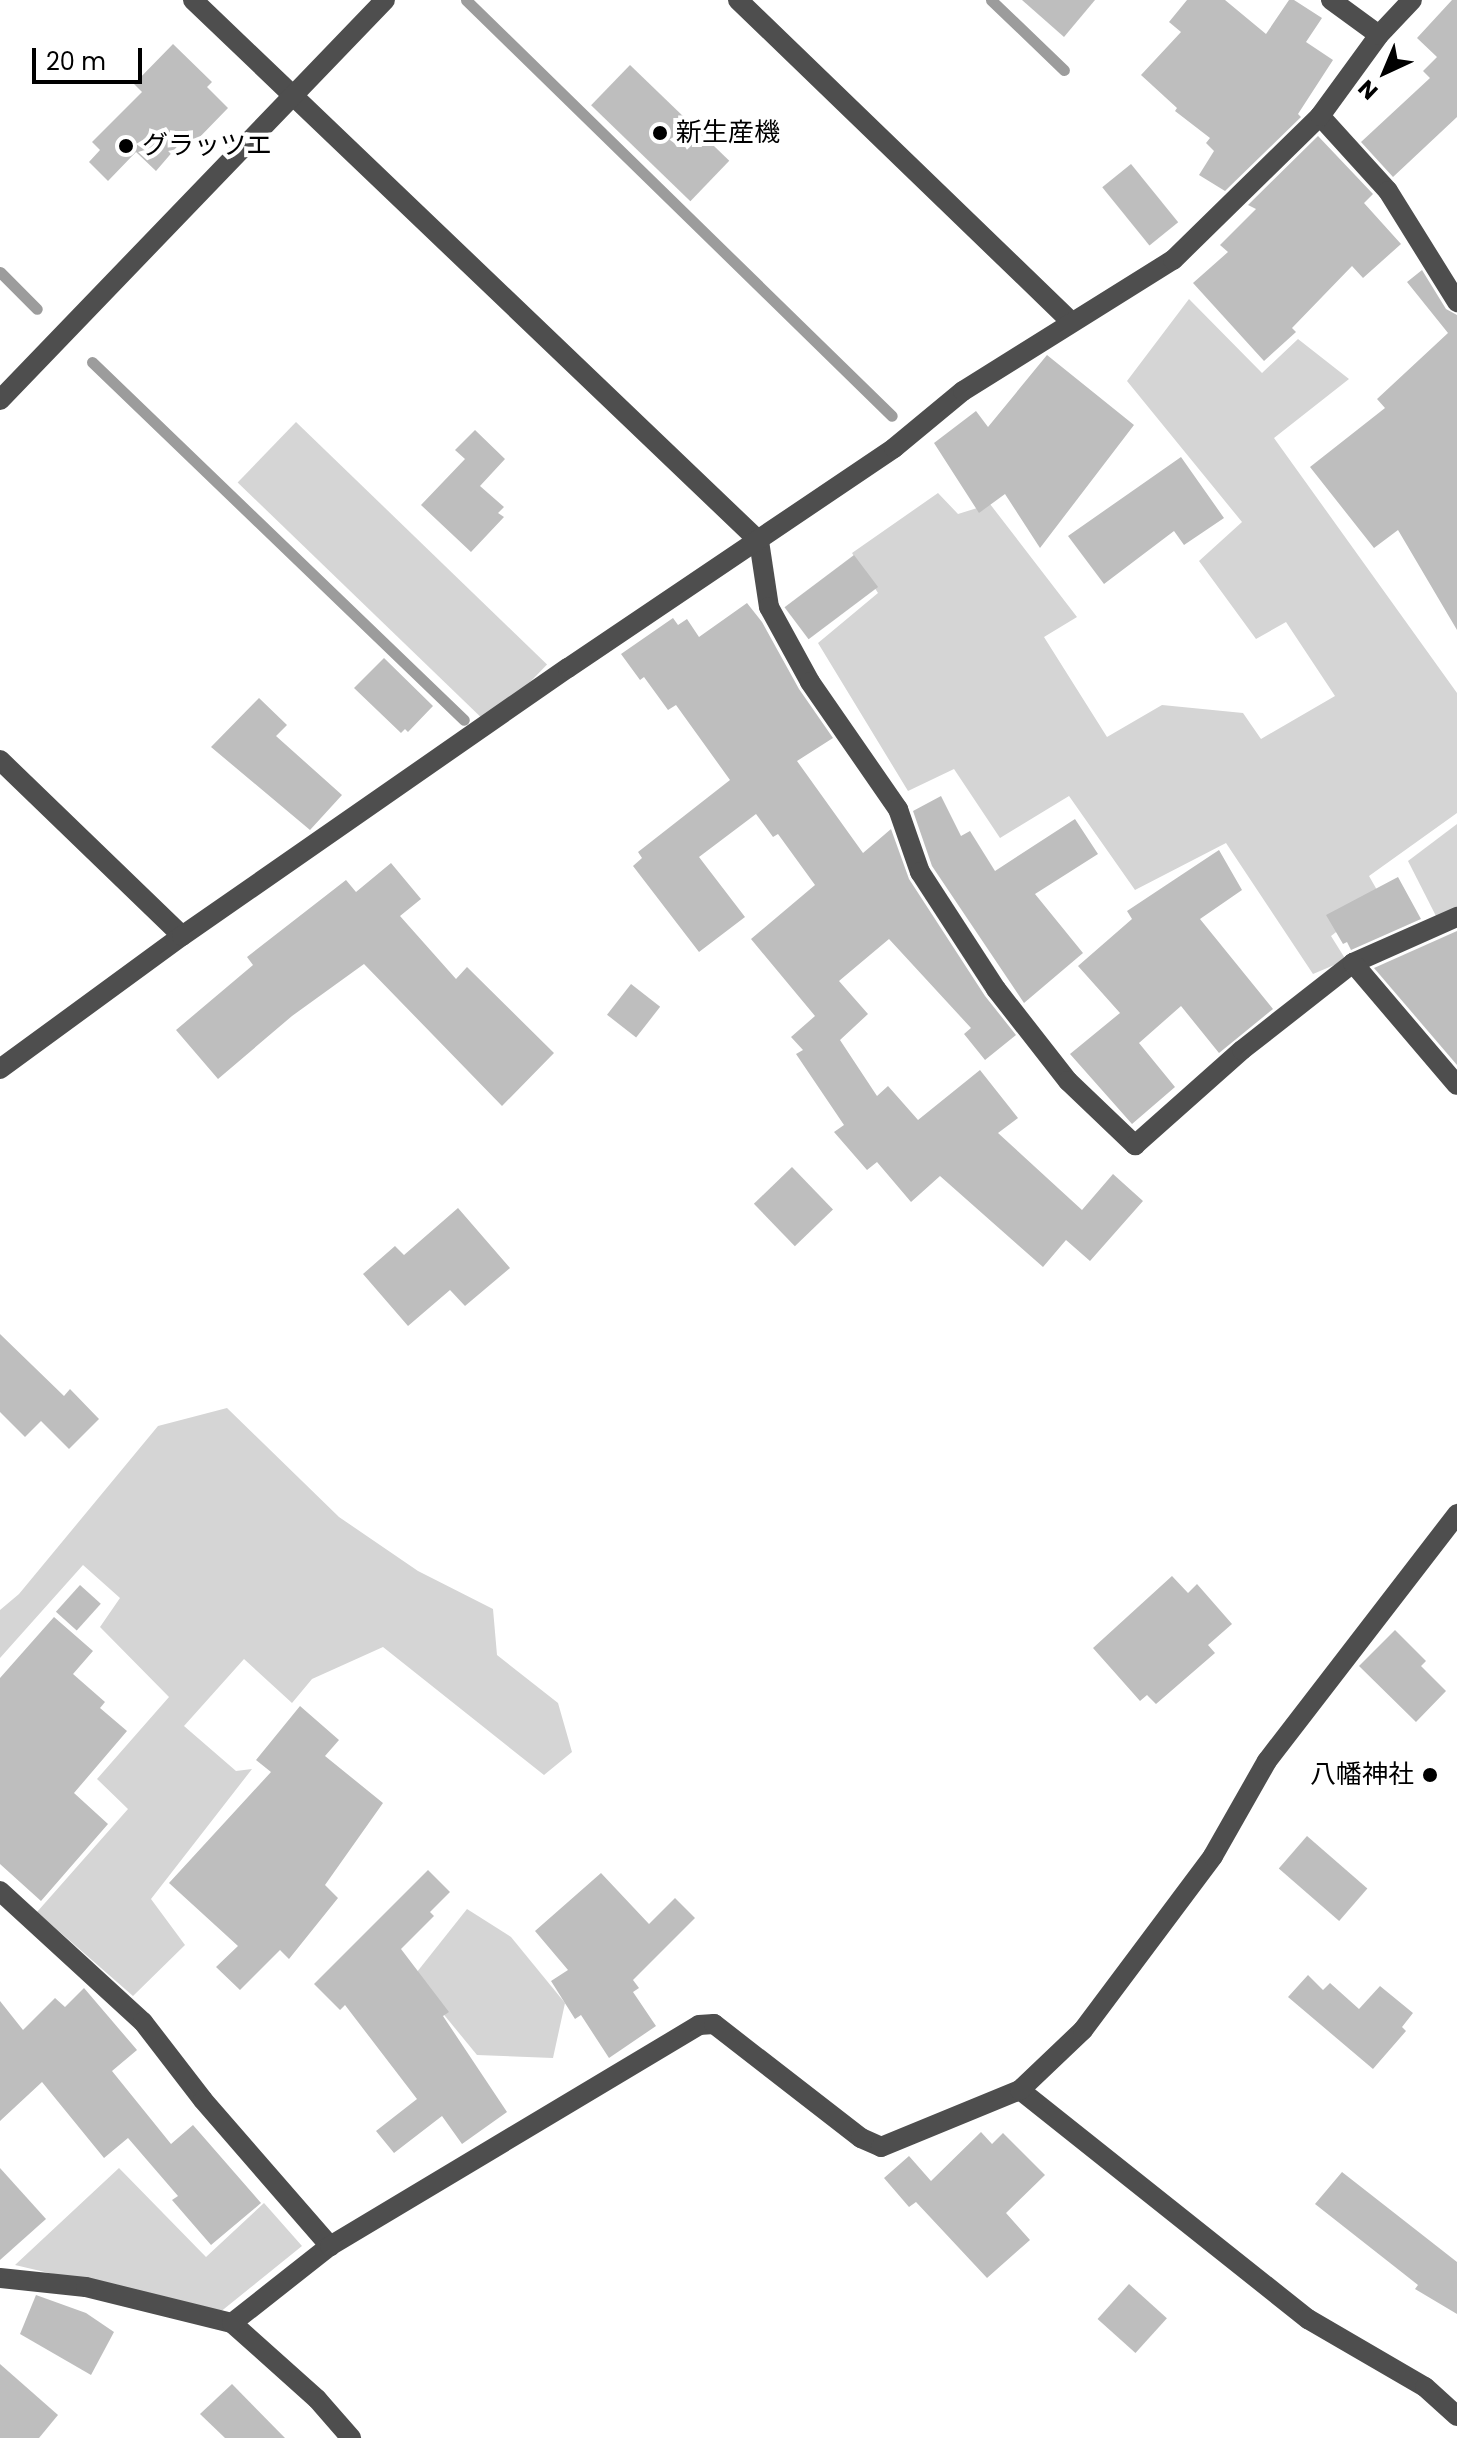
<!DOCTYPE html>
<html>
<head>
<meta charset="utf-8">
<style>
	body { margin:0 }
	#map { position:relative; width:1457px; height:2438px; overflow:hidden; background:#fff; font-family:Poppins,"Noto Sans JP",sans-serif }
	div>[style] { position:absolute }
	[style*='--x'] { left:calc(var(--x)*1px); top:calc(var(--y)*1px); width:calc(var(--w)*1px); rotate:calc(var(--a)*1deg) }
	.green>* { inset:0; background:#d5d5d5; transform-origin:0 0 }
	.stream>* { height:11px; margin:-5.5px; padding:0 5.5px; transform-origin:5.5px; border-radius:5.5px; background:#9c9c9c }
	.building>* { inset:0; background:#bebebe; transform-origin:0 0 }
	.minor>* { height:20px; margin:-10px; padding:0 10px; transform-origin:10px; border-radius:10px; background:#4e4e4e }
	.dots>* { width:22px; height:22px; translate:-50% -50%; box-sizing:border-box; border:4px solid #fff; border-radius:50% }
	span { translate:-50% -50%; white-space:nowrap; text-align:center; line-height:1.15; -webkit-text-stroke:8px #fff; paint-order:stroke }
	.poi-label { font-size:26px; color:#000 }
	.left { translate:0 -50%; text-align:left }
	.right { translate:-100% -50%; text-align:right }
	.north { position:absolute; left:1345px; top:32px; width:80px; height:80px; -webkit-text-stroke:6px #fff; paint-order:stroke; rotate:224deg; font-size:22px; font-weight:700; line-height:32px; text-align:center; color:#000 }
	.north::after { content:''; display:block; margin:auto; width:28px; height:36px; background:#000; clip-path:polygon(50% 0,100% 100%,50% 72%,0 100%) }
	.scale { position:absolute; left:32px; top:48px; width:110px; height:36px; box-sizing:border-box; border:4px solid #000; border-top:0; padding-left:10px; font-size:24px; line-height:28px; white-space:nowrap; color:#000; -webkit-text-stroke:6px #fff; paint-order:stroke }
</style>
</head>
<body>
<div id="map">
	<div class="green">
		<div style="clip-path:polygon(1189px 299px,1262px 373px,1298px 339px,1349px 379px,1274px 438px,1457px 693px,1457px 813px,1369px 876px,1381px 897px,1331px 936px,1346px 960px,1313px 974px,1226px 843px,1135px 890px,1069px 796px,1000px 838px,954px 769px,908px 791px,818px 643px,878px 593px,852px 553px,938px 493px,958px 514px,990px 504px,1077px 617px,1044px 637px,1107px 737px,1162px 705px,1243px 713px,1261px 739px,1335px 696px,1286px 622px,1256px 639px,1199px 561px,1242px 522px,1127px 381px)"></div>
		<div style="left:296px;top:422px;width:349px;height:84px;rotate:44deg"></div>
		<div style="clip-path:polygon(1457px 824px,1457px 907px,1437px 918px,1408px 861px)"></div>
		<div style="clip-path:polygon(227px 1408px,339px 1517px,418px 1571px,493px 1609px,497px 1655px,558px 1703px,572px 1752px,544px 1775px,383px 1647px,312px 1679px,292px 1703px,244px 1659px,184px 1726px,236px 1771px,252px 1769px,151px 1899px,185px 1945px,133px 1996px,37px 1912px,128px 1809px,97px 1779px,169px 1697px,100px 1627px,120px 1598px,83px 1565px,0 1658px,0 1610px,19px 1594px,158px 1426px)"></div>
		<div style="clip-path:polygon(467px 1909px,511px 1937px,565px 2003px,553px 2058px,477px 2055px,413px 1977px)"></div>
		<div style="clip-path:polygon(119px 2168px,206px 2257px,264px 2203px,302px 2246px,219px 2313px,15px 2265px)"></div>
	</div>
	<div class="stream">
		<div style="--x:466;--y:0;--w:595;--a:44.32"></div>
		<div style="--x:991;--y:0;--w:101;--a:43.8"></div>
		<div style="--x:0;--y:272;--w:52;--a:45"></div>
		<div style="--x:92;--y:362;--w:516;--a:43.9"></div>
	</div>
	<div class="building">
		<div style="clip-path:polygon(1022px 0,1095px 0,1064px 37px)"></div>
		<div style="clip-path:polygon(1187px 0,1225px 0,1266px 34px,1289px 0,1294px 0,1322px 18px,1306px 42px,1333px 60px,1298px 114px,1301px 117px,1225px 191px,1199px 175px,1214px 151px,1206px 143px,1210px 138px,1175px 111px,1177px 108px,1141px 75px,1181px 32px,1169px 22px)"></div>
		<div style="clip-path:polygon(1452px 0,1457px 0,1457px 117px,1393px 177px,1361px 142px,1430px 78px,1423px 71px,1437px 57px,1417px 38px)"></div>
		<div style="clip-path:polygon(173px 44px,212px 82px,207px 87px,228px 108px,194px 143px,187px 135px,156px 171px,136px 152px,108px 181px,89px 162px,100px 150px,92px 142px,142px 92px,134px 84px)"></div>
		<div style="left:630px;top:65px;width:138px;height:56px;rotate:44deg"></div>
		<div style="clip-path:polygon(1318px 136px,1373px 194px,1364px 203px,1401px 244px,1363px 278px,1352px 266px,1292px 328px,1296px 332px,1264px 361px,1193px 283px,1228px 252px,1220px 245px,1256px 209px,1248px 205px)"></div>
		<div style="left:1131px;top:164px;width:75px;height:37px;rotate:51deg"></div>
		<div style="clip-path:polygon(1422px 270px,1446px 309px,1457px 315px,1457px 630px,1398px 530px,1374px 548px,1310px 467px,1385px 408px,1377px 399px,1448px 333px,1407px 282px)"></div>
		<div style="clip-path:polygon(1047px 355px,1134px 425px,1040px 548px,1005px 494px,979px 513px,934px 443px,976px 411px,988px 427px)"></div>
		<div style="clip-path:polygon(475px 430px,505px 459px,480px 486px,504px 507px,498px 513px,504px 517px,471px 552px,421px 505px,465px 459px,455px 450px)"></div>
		<div style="clip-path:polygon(1181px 457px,1224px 518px,1184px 545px,1174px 531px,1104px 584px,1068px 536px)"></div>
		<div style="left:854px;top:555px;width:40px;height:87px;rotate:53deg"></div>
		<div style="clip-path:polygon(747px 603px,762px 622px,799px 689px,833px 738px,797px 761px,863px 853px,891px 829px,909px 879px,985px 996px,1016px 1035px,985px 1060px,964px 1034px,971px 1028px,889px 939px,839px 981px,868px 1014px,840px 1040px,877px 1096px,888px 1086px,918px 1120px,980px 1070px,1018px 1118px,998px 1133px,1082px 1210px,1113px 1174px,1143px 1201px,1090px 1261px,1066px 1240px,1043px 1267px,940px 1176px,911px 1202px,877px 1162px,867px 1170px,834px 1132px,844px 1125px,796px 1054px,803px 1050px,791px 1037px,815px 1016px,751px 939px,815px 885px,778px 834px,773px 837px,756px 814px,699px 857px,745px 917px,699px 952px,633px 866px,642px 858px,638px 852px,730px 780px,676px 705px,668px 710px,644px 677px,640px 680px,621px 654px,673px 618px,678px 625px,687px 619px,699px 637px)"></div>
		<div style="clip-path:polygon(384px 658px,433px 706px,408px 732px,405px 729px,401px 733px,354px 688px)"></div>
		<div style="clip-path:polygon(259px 698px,287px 725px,276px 736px,342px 795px,310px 830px,211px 747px)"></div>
		<div style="clip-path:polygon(941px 796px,961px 836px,970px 831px,995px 871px,1075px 819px,1098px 854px,1035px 894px,1083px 953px,1024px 1003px,932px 866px,913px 811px)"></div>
		<div style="clip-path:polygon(1219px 850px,1242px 890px,1200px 919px,1273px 1009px,1219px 1053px,1181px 1006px,1139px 1043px,1175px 1087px,1132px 1124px,1070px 1054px,1120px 1013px,1078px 966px,1132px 919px,1127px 911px)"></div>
		<div style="clip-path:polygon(391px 863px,421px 899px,400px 916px,456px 979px,467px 967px,554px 1053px,502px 1106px,364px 964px,292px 1016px,218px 1079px,176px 1030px,253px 965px,247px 957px,346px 880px,356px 892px)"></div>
		<div style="clip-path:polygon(1398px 877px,1421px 919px,1351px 950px,1347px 942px,1343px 944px,1326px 915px)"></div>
		<div style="clip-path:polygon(1457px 931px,1457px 1065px,1374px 968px)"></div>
		<div style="left:631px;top:984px;width:37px;height:39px;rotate:38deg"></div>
		<div style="left:792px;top:1167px;width:59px;height:53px;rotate:46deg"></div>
		<div style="clip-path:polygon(458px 1208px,510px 1268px,465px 1306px,450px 1290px,408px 1326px,363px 1274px,395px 1246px,404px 1255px)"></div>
		<div style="clip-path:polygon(0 1334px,64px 1396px,70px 1389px,99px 1419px,69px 1449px,41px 1421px,25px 1437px,0 1412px)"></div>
		<div style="clip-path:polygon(1172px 1576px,1188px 1593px,1197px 1584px,1232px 1624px,1208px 1645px,1215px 1653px,1156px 1704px,1147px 1695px,1140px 1701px,1093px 1648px)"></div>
		<div style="left:80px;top:1585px;width:28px;height:36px;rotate:42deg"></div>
		<div style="clip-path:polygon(54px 1617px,93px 1651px,73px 1674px,105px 1702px,100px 1708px,127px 1731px,74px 1793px,108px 1824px,41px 1901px,0 1864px,0 1678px)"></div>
		<div style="clip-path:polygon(1395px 1630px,1426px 1661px,1421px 1666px,1446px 1691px,1416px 1722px,1359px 1666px)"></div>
		<div style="clip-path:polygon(300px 1706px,339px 1740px,325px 1756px,383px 1803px,325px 1885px,338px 1898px,289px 1959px,280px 1950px,240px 1990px,216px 1967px,238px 1946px,169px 1883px,271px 1772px,256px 1760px)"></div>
		<div style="left:1307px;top:1836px;width:80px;height:43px;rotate:41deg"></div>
		<div style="clip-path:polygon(428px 1870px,450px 1892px,430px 1912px,434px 1916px,401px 1949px,449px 2012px,443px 2016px,507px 2112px,462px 2144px,442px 2116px,394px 2153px,376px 2131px,417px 2099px,345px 2005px,340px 2010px,314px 1984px)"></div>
		<div style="clip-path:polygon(601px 1873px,649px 1924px,675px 1898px,695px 1918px,633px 1980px,639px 1988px,633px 1992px,656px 2026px,609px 2058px,581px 2015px,575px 2019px,551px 1981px,568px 1970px,535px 1931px)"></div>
		<div style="clip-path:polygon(1308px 1975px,1323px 1990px,1330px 1983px,1359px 2009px,1380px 1986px,1413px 2013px,1402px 2027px,1406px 2031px,1373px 2069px,1288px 1997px)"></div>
		<div style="clip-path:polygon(84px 1988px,137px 2050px,112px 2071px,171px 2144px,193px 2125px,261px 2203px,211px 2245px,172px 2200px,178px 2196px,128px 2138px,104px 2158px,42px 2082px,0 2121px,0 2001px,23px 2030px,55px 1998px,65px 2007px)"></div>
		<div style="clip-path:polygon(981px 2132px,992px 2144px,1003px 2133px,1045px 2175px,1006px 2213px,1030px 2240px,987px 2278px,916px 2202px,909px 2207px,884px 2178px,909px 2156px,931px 2181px)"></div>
		<div style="clip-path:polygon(0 2168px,46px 2219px,0 2260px)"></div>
		<div style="clip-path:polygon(1342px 2172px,1457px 2262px,1457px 2314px,1415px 2289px,1418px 2285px,1315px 2204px)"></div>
		<div style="left:1129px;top:2284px;width:51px;height:47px;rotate:42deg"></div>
		<div style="clip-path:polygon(36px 2295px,86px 2313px,114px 2332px,91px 2375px,20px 2334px)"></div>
		<div style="clip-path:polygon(0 2364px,58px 2415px,39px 2438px,0 2438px)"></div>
		<div style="clip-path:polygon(232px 2384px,285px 2438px,225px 2438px,200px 2414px)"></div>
	</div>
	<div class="minor">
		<div style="--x:193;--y:0;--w:783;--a:43.71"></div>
		<div style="--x:759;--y:541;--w:67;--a:81.4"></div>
		<div style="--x:769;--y:607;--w:85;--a:61.3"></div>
		<div style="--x:810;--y:682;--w:155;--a:55.3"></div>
		<div style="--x:898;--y:809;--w:67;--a:70.8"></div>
		<div style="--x:920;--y:872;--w:140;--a:57"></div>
		<div style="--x:996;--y:989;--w:117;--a:52"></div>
		<div style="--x:1068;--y:1081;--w:93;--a:43.7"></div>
		<div style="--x:1135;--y:1145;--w:143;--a:-41.6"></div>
		<div style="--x:1242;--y:1050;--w:141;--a:-38.1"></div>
		<div style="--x:1353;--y:963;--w:114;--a:-23.9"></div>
		<div style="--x:738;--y:0;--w:462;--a:44"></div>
		<div style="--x:1331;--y:0;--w:59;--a:36.1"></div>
		<div style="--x:1320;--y:116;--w:101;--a:47.8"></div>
		<div style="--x:1388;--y:191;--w:131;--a:58.1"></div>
		<div style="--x:0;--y:400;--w:555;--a:-46.09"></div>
		<div style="--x:0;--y:760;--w:253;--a:44"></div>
		<div style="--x:1353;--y:963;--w:160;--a:49.6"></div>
		<div style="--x:0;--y:1069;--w:225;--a:-36.2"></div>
		<div style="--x:182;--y:936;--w:470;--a:-34.8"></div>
		<div style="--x:568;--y:668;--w:393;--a:-34"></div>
		<div style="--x:894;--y:448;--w:89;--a:-39.6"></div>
		<div style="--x:963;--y:391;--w:248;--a:-32"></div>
		<div style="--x:1173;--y:260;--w:206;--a:-44.4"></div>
		<div style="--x:1320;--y:116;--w:100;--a:-53.9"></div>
		<div style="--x:1379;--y:35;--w:48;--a:-46.7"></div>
		<div style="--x:0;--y:1891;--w:194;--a:42.5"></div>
		<div style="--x:143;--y:2022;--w:98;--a:52.4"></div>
		<div style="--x:203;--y:2100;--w:194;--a:49"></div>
		<div style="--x:1020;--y:2090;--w:368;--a:38.5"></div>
		<div style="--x:1308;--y:2319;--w:135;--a:30.2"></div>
		<div style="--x:1425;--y:2387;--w:43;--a:42.2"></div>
		<div style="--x:0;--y:2278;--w:86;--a:6"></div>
		<div style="--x:86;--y:2287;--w:150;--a:13.9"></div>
		<div style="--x:232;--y:2323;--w:114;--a:41.8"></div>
		<div style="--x:317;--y:2399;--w:52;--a:48.9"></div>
		<div style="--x:232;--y:2323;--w:125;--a:-38.2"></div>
		<div style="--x:330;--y:2246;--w:430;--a:-30.9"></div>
		<div style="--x:699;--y:2025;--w:15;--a:-4"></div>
		<div style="--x:714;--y:2024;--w:186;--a:37.8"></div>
		<div style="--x:861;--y:2138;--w:22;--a:24"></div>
		<div style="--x:881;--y:2147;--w:150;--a:-22.3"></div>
		<div style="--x:1020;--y:2090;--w:87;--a:-43.6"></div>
		<div style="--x:1083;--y:2030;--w:217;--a:-53.2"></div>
		<div style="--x:1213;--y:1856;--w:109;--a:-60.4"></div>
		<div style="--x:1267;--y:1761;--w:312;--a:-52.4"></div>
	</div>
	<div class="dots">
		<div style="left:660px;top:133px;background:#000"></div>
		<div style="left:126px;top:146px;background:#000"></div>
		<div style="left:1430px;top:1775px;background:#000"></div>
	</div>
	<div class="poi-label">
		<span class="left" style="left:676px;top:133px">新生産機</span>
		<span class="left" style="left:142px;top:146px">グラッツエ</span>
		<span class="right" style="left:1414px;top:1775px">八幡神社</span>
	</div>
	<div class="north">N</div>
	<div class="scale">20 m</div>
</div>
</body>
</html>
